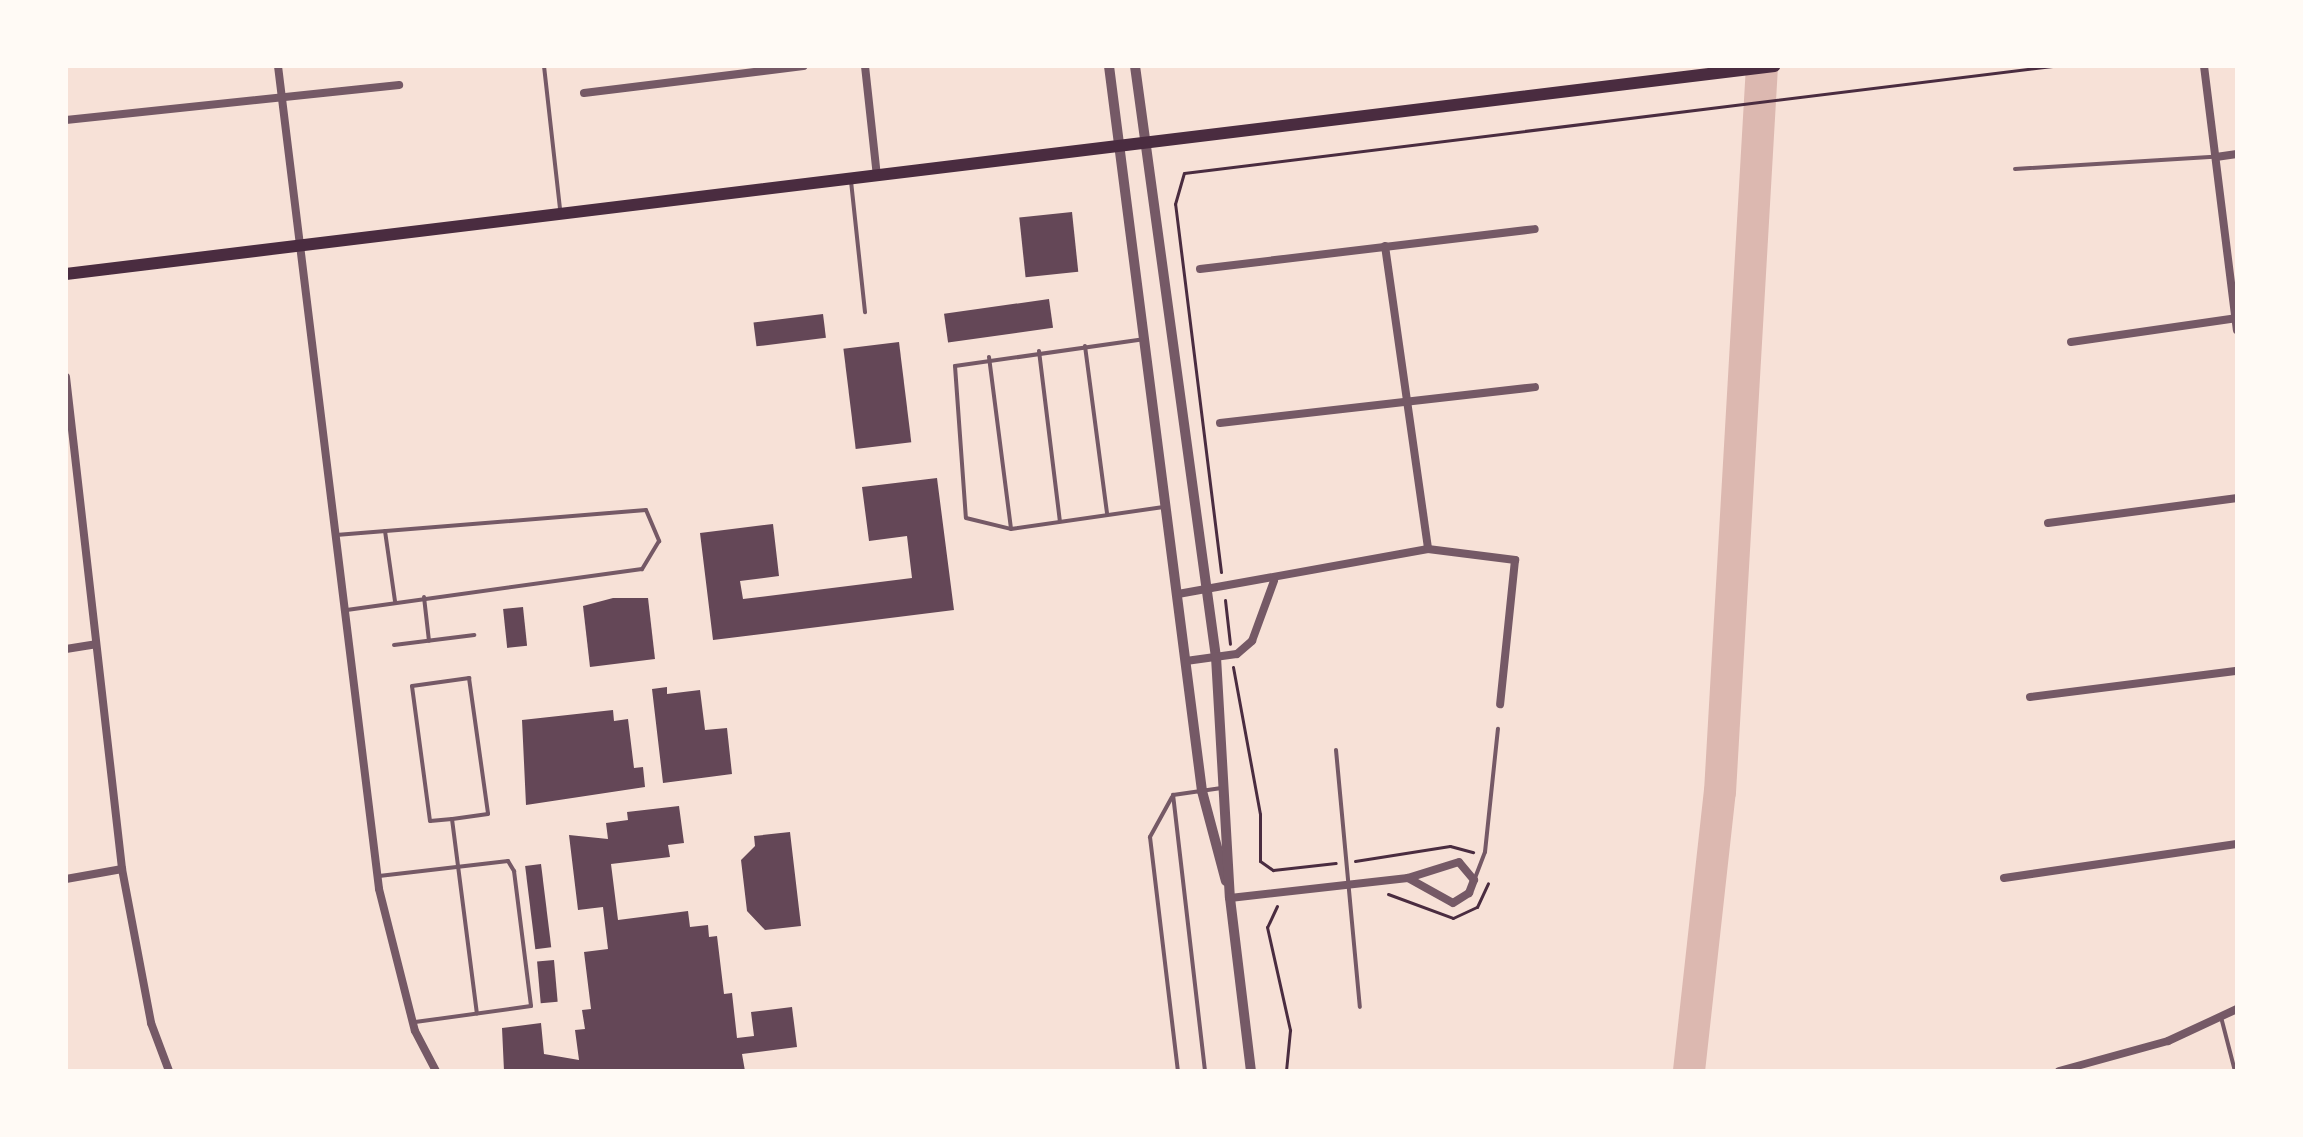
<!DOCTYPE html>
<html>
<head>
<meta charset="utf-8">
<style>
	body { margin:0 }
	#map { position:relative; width:2303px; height:1137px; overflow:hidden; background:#f7e1d7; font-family:Arial,sans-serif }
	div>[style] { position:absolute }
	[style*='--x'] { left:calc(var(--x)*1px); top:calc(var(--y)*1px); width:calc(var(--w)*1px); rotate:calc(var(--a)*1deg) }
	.river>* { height:32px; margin:-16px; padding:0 16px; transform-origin:16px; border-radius:16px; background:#dcb8b0 }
	.building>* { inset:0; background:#644757; transform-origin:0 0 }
	.path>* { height:3px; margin:-1.5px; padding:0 1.5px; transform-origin:1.5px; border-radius:1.5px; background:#4a2c40 }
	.service>* { height:4px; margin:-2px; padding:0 2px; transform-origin:2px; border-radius:2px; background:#755966 }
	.minor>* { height:8px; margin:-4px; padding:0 4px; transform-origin:4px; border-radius:4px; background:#755966 }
	.tertiary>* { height:10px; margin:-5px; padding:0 5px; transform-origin:5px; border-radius:5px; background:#755966 }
	.secondary>* { height:12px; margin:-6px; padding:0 6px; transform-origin:6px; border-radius:6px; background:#4a2c40 }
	span { translate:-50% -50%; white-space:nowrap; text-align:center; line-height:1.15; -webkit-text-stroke:6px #fffaf5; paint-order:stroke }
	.frame { position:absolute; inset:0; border:68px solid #fffaf5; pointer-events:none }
</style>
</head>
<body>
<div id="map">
	<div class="river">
		<div style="--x:1689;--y:1071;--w:281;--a:-83.7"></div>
		<div style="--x:1720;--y:792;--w:727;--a:-86.69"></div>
	</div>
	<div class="building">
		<div style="left:1072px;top:212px;width:60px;height:53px;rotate:84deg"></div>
		<div style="left:1049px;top:299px;width:29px;height:106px;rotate:82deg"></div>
		<div style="left:823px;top:314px;width:24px;height:70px;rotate:83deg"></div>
		<div style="left:899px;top:342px;width:101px;height:56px;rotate:83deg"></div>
		<div style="clip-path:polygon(937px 478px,954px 610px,713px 640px,700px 533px,773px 524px,779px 576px,740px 581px,743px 599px,912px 578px,907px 536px,869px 541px,862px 487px)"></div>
		<div style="clip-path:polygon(613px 598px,648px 598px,655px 659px,590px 667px,583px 606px)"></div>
		<div style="left:523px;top:607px;width:39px;height:20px;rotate:84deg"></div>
		<div style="clip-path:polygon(667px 687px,667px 694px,700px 690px,705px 730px,727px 728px,732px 774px,663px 783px,652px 689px)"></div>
		<div style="clip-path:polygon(613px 710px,614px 721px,628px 719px,634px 768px,643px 767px,645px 787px,526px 805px,522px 720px)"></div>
		<div style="clip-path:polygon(679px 806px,684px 843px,668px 845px,670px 857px,611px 864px,618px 920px,688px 911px,690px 927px,708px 925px,709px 937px,717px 936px,724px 994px,732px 993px,737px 1038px,754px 1036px,751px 1012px,792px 1007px,797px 1047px,742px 1054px,745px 1071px,504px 1071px,502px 1028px,541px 1023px,544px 1054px,579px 1060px,575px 1030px,585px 1029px,582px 1010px,591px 1009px,584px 952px,608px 949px,603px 907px,578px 910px,569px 835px,608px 839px,606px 823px,628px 820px,627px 812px)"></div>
		<div style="clip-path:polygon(790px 832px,801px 926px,765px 930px,747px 911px,741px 860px,755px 846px,754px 836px)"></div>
		<div style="left:541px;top:864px;width:84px;height:16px;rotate:83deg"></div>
		<div style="left:554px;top:960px;width:42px;height:17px;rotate:85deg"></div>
	</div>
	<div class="path">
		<div style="--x:1221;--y:572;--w:371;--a:-97.1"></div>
		<div style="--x:1175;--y:204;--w:32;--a:-74"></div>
		<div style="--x:1184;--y:173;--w:875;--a:-7.03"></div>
		<div style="--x:1225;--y:600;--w:44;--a:83.5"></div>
		<div style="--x:1233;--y:667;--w:149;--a:79.6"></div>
		<div style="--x:1260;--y:814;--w:47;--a:90"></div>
		<div style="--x:1260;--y:861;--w:16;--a:35"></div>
		<div style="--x:1273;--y:870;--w:63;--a:-6.3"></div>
		<div style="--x:1355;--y:861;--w:96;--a:-9"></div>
		<div style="--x:1450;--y:846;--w:24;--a:15"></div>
		<div style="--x:1388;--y:894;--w:69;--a:20.3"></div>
		<div style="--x:1453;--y:918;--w:26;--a:-25"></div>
		<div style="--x:1477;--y:907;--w:26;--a:-65"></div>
		<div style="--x:1277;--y:906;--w:23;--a:115"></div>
		<div style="--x:1267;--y:927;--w:106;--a:77.4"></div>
		<div style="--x:1290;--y:1030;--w:41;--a:95.6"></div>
	</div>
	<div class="service">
		<div style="--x:544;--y:66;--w:144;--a:83.6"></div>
		<div style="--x:2015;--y:169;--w:199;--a:-3.5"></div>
		<div style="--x:851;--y:181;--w:132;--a:83.9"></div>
		<div style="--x:1145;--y:339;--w:192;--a:171.9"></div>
		<div style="--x:955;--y:366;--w:152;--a:85.9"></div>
		<div style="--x:966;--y:518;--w:46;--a:13.7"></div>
		<div style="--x:1011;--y:529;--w:154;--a:-8.2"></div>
		<div style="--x:1085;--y:346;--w:169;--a:82.5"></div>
		<div style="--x:1039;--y:351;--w:171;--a:83"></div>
		<div style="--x:989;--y:357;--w:173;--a:82.7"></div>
		<div style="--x:385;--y:531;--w:71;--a:81.9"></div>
		<div style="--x:336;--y:535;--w:311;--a:-4.6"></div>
		<div style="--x:646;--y:510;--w:34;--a:67"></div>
		<div style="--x:659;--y:541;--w:33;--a:121"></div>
		<div style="--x:642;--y:569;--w:300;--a:172.1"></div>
		<div style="--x:424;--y:597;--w:44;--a:83.5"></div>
		<div style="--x:394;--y:645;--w:81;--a:-7.1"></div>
		<div style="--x:1336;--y:750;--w:258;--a:84.7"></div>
		<div style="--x:1172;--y:797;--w:46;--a:118.8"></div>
		<div style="--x:1150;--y:837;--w:236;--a:83.2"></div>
		<div style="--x:452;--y:819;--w:22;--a:175"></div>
		<div style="--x:430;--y:821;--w:136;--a:-97.6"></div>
		<div style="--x:412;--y:686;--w:58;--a:-8"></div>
		<div style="--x:469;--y:678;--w:137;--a:82"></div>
		<div style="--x:488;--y:814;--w:36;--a:172"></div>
		<div style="--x:452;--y:819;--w:196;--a:82.7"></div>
		<div style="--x:379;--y:876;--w:130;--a:-6.6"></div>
		<div style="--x:508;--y:861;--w:12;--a:59"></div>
		<div style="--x:514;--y:871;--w:136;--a:82.8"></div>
		<div style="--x:531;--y:1006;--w:117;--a:172.1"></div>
		<div style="--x:1475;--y:878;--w:28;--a:-69"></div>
		<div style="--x:1485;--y:852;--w:124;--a:-84"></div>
		<div style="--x:2221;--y:1017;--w:56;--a:75.5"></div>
		<div style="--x:1205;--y:1071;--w:278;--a:-96.6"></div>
		<div style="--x:1173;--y:795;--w:49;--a:-8.1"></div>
	</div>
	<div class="minor">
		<div style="--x:278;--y:66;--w:829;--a:83"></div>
		<div style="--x:379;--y:889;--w:146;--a:75.8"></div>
		<div style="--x:415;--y:1031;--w:45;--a:62.3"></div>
		<div style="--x:865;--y:66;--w:111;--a:83.8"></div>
		<div style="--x:2204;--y:66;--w:266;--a:82.9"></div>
		<div style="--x:584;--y:93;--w:221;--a:-7"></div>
		<div style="--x:66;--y:120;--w:335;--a:-6"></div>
		<div style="--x:2216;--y:157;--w:21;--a:-8"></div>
		<div style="--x:1385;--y:246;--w:306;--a:81.9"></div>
		<div style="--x:1200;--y:269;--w:337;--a:-6.8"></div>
		<div style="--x:2071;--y:342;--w:168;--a:-8.2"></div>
		<div style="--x:66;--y:377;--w:495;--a:83.5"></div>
		<div style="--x:122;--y:869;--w:157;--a:79.3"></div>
		<div style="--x:151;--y:1023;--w:51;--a:69.4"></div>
		<div style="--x:1220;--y:423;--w:317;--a:-6.5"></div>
		<div style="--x:2048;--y:523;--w:191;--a:-7.5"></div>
		<div style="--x:1178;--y:594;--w:254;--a:-10.2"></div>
		<div style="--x:1428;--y:549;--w:88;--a:7.2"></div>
		<div style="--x:1515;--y:560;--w:145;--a:95.9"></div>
		<div style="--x:66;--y:649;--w:30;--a:-9"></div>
		<div style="--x:1186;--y:661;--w:51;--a:-7.8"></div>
		<div style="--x:1237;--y:654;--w:20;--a:-41"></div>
		<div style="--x:1252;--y:641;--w:64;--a:-69.9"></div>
		<div style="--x:2030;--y:697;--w:209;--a:-7.2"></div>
		<div style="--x:2004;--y:878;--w:235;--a:-8.3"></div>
		<div style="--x:66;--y:879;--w:57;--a:-10.1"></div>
		<div style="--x:1230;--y:898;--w:179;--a:-6.4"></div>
		<div style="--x:1408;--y:878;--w:51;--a:29.1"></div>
		<div style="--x:1453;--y:903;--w:19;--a:-32"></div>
		<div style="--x:1469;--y:893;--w:14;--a:-69"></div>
		<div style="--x:1474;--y:880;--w:23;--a:-130"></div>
		<div style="--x:1459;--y:862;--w:53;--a:162.6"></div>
		<div style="--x:2059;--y:1071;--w:113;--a:-15.4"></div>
		<div style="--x:2168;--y:1041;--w:76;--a:-24.9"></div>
	</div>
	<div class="tertiary">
		<div style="--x:1109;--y:66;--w:731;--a:82.69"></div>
		<div style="--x:1202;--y:791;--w:93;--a:75.1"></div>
		<div style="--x:1135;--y:66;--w:597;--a:82.2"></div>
		<div style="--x:1216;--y:657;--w:241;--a:86.7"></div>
		<div style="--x:1230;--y:898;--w:174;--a:83.1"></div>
	</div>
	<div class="secondary">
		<div style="--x:66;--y:274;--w:1721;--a:-6.94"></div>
	</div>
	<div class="frame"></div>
</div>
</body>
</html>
